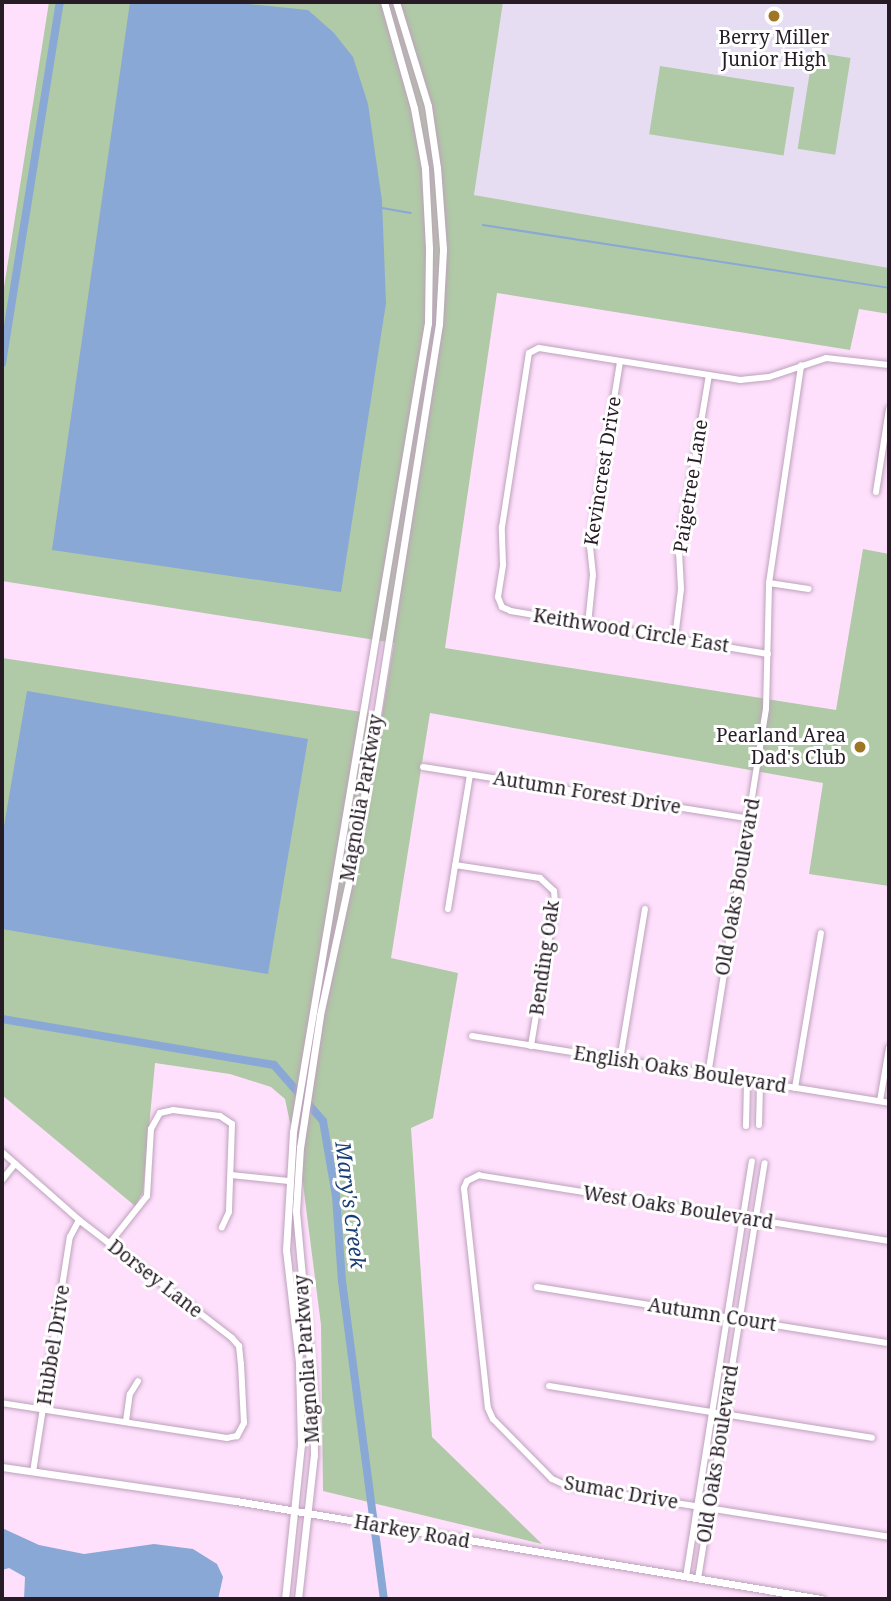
<!DOCTYPE html>
<html>
<head>
<meta charset="utf-8">
<style>
	body { margin:0 }
	#map { position:relative; width:891px; height:1601px; overflow:hidden; background:#fee0fc; font-family:"Noto Serif",serif }
	div>[style] { position:absolute }
	[style*='--x'] { left:calc(var(--x)*1px); top:calc(var(--y)*1px); width:calc(var(--w)*1px); rotate:calc(var(--a)*1deg) }
	.education>* { inset:0; background:#e6ddf2 }
	.green>* { inset:0; background:#b0c9a6; transform-origin:0 0 }
	.water>* { inset:0; background:#89a8d6 }
	.stream>* { height:2px; margin:-1px; padding:0 1px; transform-origin:1px; border-radius:1px; background:#89a8d6 }
	.canal>* { height:8px; margin:-4px; padding:0 4px; transform-origin:4px; border-radius:4px; background:#89a8d6 }
	.roads { filter:drop-shadow(0 0 2px #bea1bc) drop-shadow(0 0 2px #bea1bc) }
	.minor>* { height:6px; margin:-3px; padding:0 3px; transform-origin:3px; border-radius:3px; background:#fff }
	.tertiary>* { height:7px; margin:-3.5px; padding:0 3.5px; transform-origin:3.5px; border-radius:3.5px; background:#fff }
	.dots>* { width:19px; height:19px; translate:-50% -50%; box-sizing:border-box; border:4px solid #fff; border-radius:50% }
	span { translate:-50% -50%; white-space:nowrap; text-align:center; line-height:1.15; -webkit-text-stroke:6px #fff; paint-order:stroke }
	.poi-label { font-size:19px; color:#271c26 }
	.right { translate:-100% -50%; text-align:right }
	.street-label { font-size:19px; color:#271c26 }
	.water-label { font-size:21px; color:#173e76; font-style:italic }
	.frame { position:absolute; inset:0; border:4px solid #271c26; pointer-events:none }
</style>
</head>
<body>
<div id="map">
	<div class="education">
		<div style="clip-path:polygon(503px 2px,889px 2px,889px 268px,474px 195px)"></div>
	</div>
	<div class="green">
		<div style="clip-path:polygon(49px 2px,503px 2px,474px 195px,889px 268px,889px 314px,859px 309px,850px 350px,497px 293px,445px 648px,836px 710px,863px 549px,889px 554px,889px 886px,809px 874px,823px 783px,430px 713px,391px 958px,458px 973px,433px 1118px,411px 1128px,432px 1437px,542px 1544px,323px 1491px,321px 1325px,303px 1184px,285px 1099px,271px 1087px,230px 1074px,155px 1063px,143px 1192px,135px 1206px,2px 1095px,2px 658px,382px 715px,394px 643px,2px 581px,2px 300px)"></div>
		<div style="left:813px;top:52px;width:38px;height:98px;rotate:9deg"></div>
		<div style="left:660px;top:66px;width:136px;height:69px;rotate:9deg"></div>
	</div>
	<div class="water">
		<div style="clip-path:polygon(130px 2px,228px 2px,308px 10px,334px 33px,353px 57px,368px 104px,382px 201px,386px 303px,341px 592px,52px 550px)"></div>
		<div style="clip-path:polygon(27px 691px,308px 739px,268px 974px,2px 929px,2px 838px)"></div>
		<div style="clip-path:polygon(2px 1528px,39px 1545px,84px 1554px,154px 1544px,193px 1549px,217px 1564px,223px 1577px,219px 1595px,218px 1599px,24px 1599px,25px 1577px,9px 1568px,2px 1570px)"></div>
	</div>
	<div class="stream">
		<div style="--x:382;--y:208;--w:29;--a:10"></div>
		<div style="--x:483;--y:225;--w:411;--a:8.8"></div>
	</div>
	<div class="canal">
		<div style="--x:2;--y:363;--w:366;--a:-80.9"></div>
		<div style="--x:2;--y:1019;--w:276;--a:9.6"></div>
		<div style="--x:274;--y:1065;--w:74;--a:48.8"></div>
		<div style="--x:323;--y:1121;--w:76;--a:80.2"></div>
		<div style="--x:336;--y:1196;--w:85;--a:86"></div>
		<div style="--x:342;--y:1281;--w:321;--a:82.5"></div>
	</div>
	<div class="roads">
		<div class="minor">
			<div style="--x:876;--y:492;--w:84;--a:-81.1"></div>
			<div style="--x:769;--y:583;--w:40;--a:8.5"></div>
			<div style="--x:588;--y:624;--w:49;--a:-84.2"></div>
			<div style="--x:593;--y:575;--w:28;--a:-96"></div>
			<div style="--x:590;--y:547;--w:188;--a:-80.8"></div>
			<div style="--x:675;--y:638;--w:49;--a:-83"></div>
			<div style="--x:681;--y:589;--w:35;--a:-93"></div>
			<div style="--x:679;--y:554;--w:181;--a:-80.5"></div>
			<div style="--x:768;--y:654;--w:261;--a:-170.5"></div>
			<div style="--x:511;--y:611;--w:10;--a:-156"></div>
			<div style="--x:502;--y:607;--w:11;--a:-112"></div>
			<div style="--x:498;--y:597;--w:33;--a:-81"></div>
			<div style="--x:503;--y:564;--w:37;--a:-92"></div>
			<div style="--x:502;--y:527;--w:176;--a:-81.2"></div>
			<div style="--x:529;--y:353;--w:11;--a:-27"></div>
			<div style="--x:539;--y:348;--w:204;--a:9"></div>
			<div style="--x:740;--y:380;--w:29;--a:-6"></div>
			<div style="--x:769;--y:377;--w:60;--a:-18.4"></div>
			<div style="--x:826;--y:358;--w:63;--a:6.3"></div>
			<div style="--x:423;--y:767;--w:332;--a:9"></div>
			<div style="--x:455;--y:865;--w:86;--a:8.7"></div>
			<div style="--x:540;--y:878;--w:19;--a:43"></div>
			<div style="--x:554;--y:891;--w:11;--a:85"></div>
			<div style="--x:555;--y:902;--w:146;--a:99.5"></div>
			<div style="--x:448;--y:909;--w:136;--a:-80.7"></div>
			<div style="--x:472;--y:1036;--w:422;--a:9.1"></div>
			<div style="--x:620;--y:1060;--w:153;--a:-80.6"></div>
			<div style="--x:708;--y:1075;--w:371;--a:-81"></div>
			<div style="--x:766;--y:709;--w:126;--a:-88.6"></div>
			<div style="--x:769;--y:583;--w:220;--a:-81.6"></div>
			<div style="--x:795;--y:1088;--w:157;--a:-80.5"></div>
			<div style="--x:880;--y:1101;--w:54;--a:-80.4"></div>
			<div style="--x:759;--y:1125;--w:41;--a:-88.6"></div>
			<div style="--x:746;--y:1126;--w:44;--a:-88.7"></div>
			<div style="--x:2;--y:1152;--w:103;--a:41.4"></div>
			<div style="--x:79;--y:1220;--w:193;--a:37.6"></div>
			<div style="--x:232;--y:1338;--w:11;--a:49"></div>
			<div style="--x:239;--y:1346;--w:18;--a:84"></div>
			<div style="--x:241;--y:1364;--w:59;--a:87.1"></div>
			<div style="--x:244;--y:1423;--w:15;--a:118"></div>
			<div style="--x:237;--y:1436;--w:10;--a:169"></div>
			<div style="--x:227;--y:1438;--w:228;--a:-171.2"></div>
			<div style="--x:231;--y:1175;--w:58;--a:5.9"></div>
			<div style="--x:2;--y:1180;--w:21;--a:-51"></div>
			<div style="--x:889;--y:1241;--w:415;--a:-170.9"></div>
			<div style="--x:479;--y:1175;--w:13;--a:153"></div>
			<div style="--x:467;--y:1181;--w:8;--a:113"></div>
			<div style="--x:464;--y:1188;--w:221;--a:83.8"></div>
			<div style="--x:488;--y:1408;--w:12;--a:66"></div>
			<div style="--x:493;--y:1419;--w:84;--a:45.5"></div>
			<div style="--x:552;--y:1479;--w:17;--a:24"></div>
			<div style="--x:568;--y:1486;--w:325;--a:9"></div>
			<div style="--x:109;--y:1244;--w:61;--a:-51.6"></div>
			<div style="--x:147;--y:1196;--w:67;--a:-86.6"></div>
			<div style="--x:151;--y:1129;--w:18;--a:-61"></div>
			<div style="--x:160;--y:1113;--w:13;--a:-13"></div>
			<div style="--x:173;--y:1110;--w:47;--a:7.3"></div>
			<div style="--x:220;--y:1116;--w:14;--a:34"></div>
			<div style="--x:232;--y:1124;--w:88;--a:92"></div>
			<div style="--x:229;--y:1212;--w:17;--a:115"></div>
			<div style="--x:537;--y:1287;--w:353;--a:9.1"></div>
			<div style="--x:549;--y:1386;--w:327;--a:9.1"></div>
			<div style="--x:126;--y:1421;--w:27;--a:-82"></div>
			<div style="--x:130;--y:1394;--w:15;--a:-58"></div>
			<div style="--x:33;--y:1472;--w:238;--a:-81.1"></div>
			<div style="--x:70;--y:1237;--w:19;--a:-62"></div>
			<div style="--x:686;--y:1577;--w:421;--a:-81"></div>
			<div style="--x:698;--y:1579;--w:421;--a:-80.9"></div>
		</div>
		<div class="tertiary">
			<div style="--x:2;--y:1467;--w:236;--a:8.3"></div>
			<div style="--x:236;--y:1501;--w:593;--a:9.51"></div>
			<div style="--x:285;--y:1599;--w:155;--a:-84.1"></div>
			<div style="--x:301;--y:1445;--w:83;--a:-91.4"></div>
			<div style="--x:299;--y:1362;--w:113;--a:-96.6"></div>
			<div style="--x:286;--y:1250;--w:118;--a:-86.6"></div>
			<div style="--x:293;--y:1132;--w:820;--a:-80.53"></div>
			<div style="--x:428;--y:323;--w:75;--a:-89.2"></div>
			<div style="--x:429;--y:248;--w:80;--a:-92.9"></div>
			<div style="--x:425;--y:168;--w:61;--a:-100.4"></div>
			<div style="--x:414;--y:108;--w:110;--a:-105.8"></div>
			<div style="--x:298;--y:1599;--w:145;--a:-83.7"></div>
			<div style="--x:314;--y:1455;--w:60;--a:-91"></div>
			<div style="--x:313;--y:1395;--w:185;--a:-95.3"></div>
			<div style="--x:296;--y:1211;--w:63;--a:-86.4"></div>
			<div style="--x:300;--y:1148;--w:134;--a:-81.4"></div>
			<div style="--x:320;--y:1015;--w:166;--a:-77.8"></div>
			<div style="--x:355;--y:853;--w:536;--a:-80.98"></div>
			<div style="--x:439;--y:324;--w:75;--a:-86.9"></div>
			<div style="--x:443;--y:249;--w:81;--a:-94.2"></div>
			<div style="--x:437;--y:168;--w:63;--a:-98.3"></div>
			<div style="--x:428;--y:106;--w:109;--a:-107.1"></div>
		</div>
	</div>
	<div class="dots">
		<div style="left:774px;top:16px;background:#9f7624"></div>
		<div style="left:860px;top:747px;background:#9f7624"></div>
	</div>
	<div class="poi-label">
		<span style="left:774px;top:49px">Berry Miller<br>Junior High</span>
		<span class="right" style="left:846px;top:747px">Pearland Area<br>Dad's Club</span>
	</div>
	<div class="street-label">
		<span style="left:603px;top:471px;rotate:-81deg">Kevincrest Drive</span>
		<span style="left:691px;top:486px;rotate:-81deg">Paigetree Lane</span>
		<span style="left:631px;top:631px;rotate:9deg">Keithwood Circle East</span>
		<span style="left:587px;top:793px;rotate:9deg">Autumn Forest Drive</span>
		<span style="left:362px;top:798px;rotate:-80deg">Magnolia Parkway</span>
		<span style="left:738px;top:887px;rotate:-80deg">Old Oaks Boulevard</span>
		<span style="left:545px;top:958px;rotate:-82deg">Bending Oak</span>
		<span style="left:680px;top:1070px;rotate:9deg">English Oaks Boulevard</span>
		<span style="left:678px;top:1208px;rotate:9deg">West Oaks Boulevard</span>
		<span style="left:155px;top:1279px;rotate:38deg">Dorsey Lane</span>
		<span style="left:712px;top:1315px;rotate:9deg">Autumn Court</span>
		<span style="left:54px;top:1345px;rotate:-81deg">Hubbel Drive</span>
		<span style="left:307px;top:1359px;rotate:-94deg">Magnolia Parkway</span>
		<span style="left:718px;top:1454px;rotate:-81deg">Old Oaks Boulevard</span>
		<span style="left:621px;top:1493px;rotate:10deg">Sumac Drive</span>
		<span style="left:412px;top:1532px;rotate:10deg">Harkey Road</span>
	</div>
	<div class="water-label">
		<span style="left:351px;top:1205px;rotate:83deg">Mary's Creek</span>
	</div>
	<div class="frame"></div>
</div>
</body>
</html>
